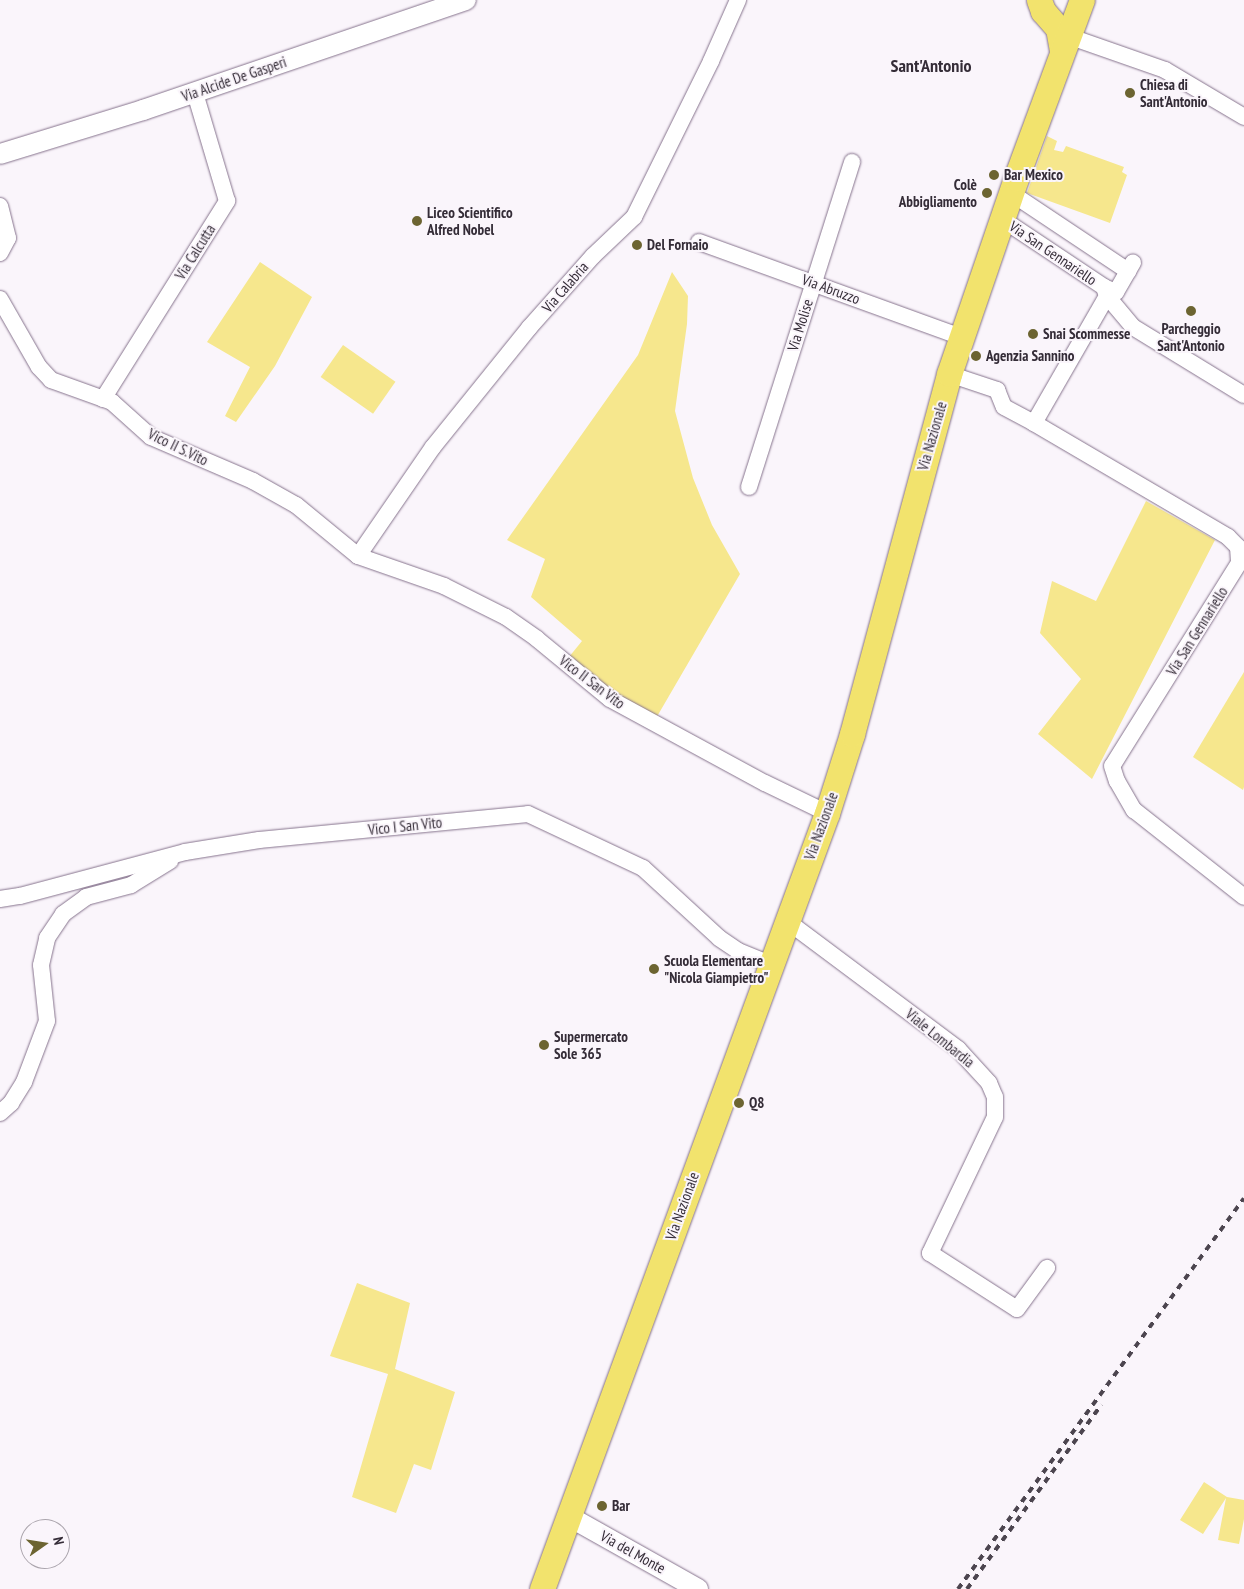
<!DOCTYPE html>
<html>
<head>
<meta charset="utf-8">
<style>
	body { margin:0 }
	#map { position:relative; width:1244px; height:1589px; overflow:hidden; background:#faf5fb; font-family:"PT Sans Narrow",sans-serif }
	div>[style] { position:absolute }
	[style*='--x'] { left:calc(var(--x)*1px); top:calc(var(--y)*1px); width:calc(var(--w)*1px); rotate:calc(var(--a)*1deg) }
	.green>* { inset:0; background:#f6e78d; transform-origin:0 0 }
	.roads { filter:drop-shadow(0 0 1px #86738d) drop-shadow(0 0 1px #86738d) }
	.minor>* { height:16px; margin:-8px; padding:0 8px; transform-origin:8px; border-radius:8px; background:#fff }
	.tertiary>* { height:20px; margin:-10px; padding:0 10px; transform-origin:10px; border-radius:10px; background:#fff }
	.primary>* { height:25px; margin:-12.5px; padding:0 12.5px; transform-origin:12.5px; border-radius:12.5px; background:#f2e36d }
	.rail>* { height:4px; margin-top:-2px; transform-origin:0; background:repeating-linear-gradient(90deg,#4c454f 0 6px,transparent 0 12px) }
	.dots>* { width:14px; height:14px; translate:-50% -50%; box-sizing:border-box; border:2px solid #faf5fb; border-radius:50% }
	span { translate:-50% -50%; white-space:nowrap; text-align:center; line-height:1.15; -webkit-text-stroke:4px #faf5fb; paint-order:stroke }
	.street-label { font-size:15px; color:#342c37 }
	.poi-label { font-size:15px; color:#342c37; font-weight:700 }
	.left { translate:0 -50%; text-align:left }
	.right { translate:-100% -50%; text-align:right }
	.quarter-label { font-size:18px; color:#342c37; font-weight:700 }
	.north { position:absolute; left:20px; top:1519px; width:50px; height:50px; box-sizing:border-box; background:#faf5fb; border:1px solid #aba5ad; border-radius:50%; rotate:77deg; font-size:14px; font-weight:700; line-height:20px; text-align:center; color:#342c37 }
	.north::after { content:''; display:block; margin:auto; width:18px; height:22px; background:#6c6431; clip-path:polygon(50% 0,100% 100%,50% 72%,0 100%) }
</style>
</head>
<body>
<div id="map">
	<div class="green">
		<div style="clip-path:polygon(1047px 136px,1057px 141px,1054px 150px,1063px 152px,1066px 146px,1124px 167px,1122px 172px,1127px 175px,1110px 223px,1027px 193px)"></div>
		<div style="clip-path:polygon(260px 262px,312px 297px,275px 366px,236px 422px,225px 416px,250px 367px,207px 342px)"></div>
		<div style="clip-path:polygon(672px 272px,688px 296px,687px 324px,675px 411px,693px 478px,712px 525px,740px 574px,655px 720px,611px 695px,569px 657px,582px 641px,531px 597px,545px 559px,507px 540px,638px 355px)"></div>
		<div style="left:343px;top:345px;width:64px;height:39px;rotate:35deg"></div>
		<div style="clip-path:polygon(1146px 501px,1215px 540px,1092px 779px,1038px 734px,1081px 679px,1040px 633px,1052px 581px,1096px 601px)"></div>
		<div style="clip-path:polygon(1244px 672px,1244px 787px,1243px 790px,1193px 757px)"></div>
		<div style="clip-path:polygon(357px 1283px,410px 1303px,395px 1369px,455px 1392px,431px 1470px,414px 1464px,396px 1513px,352px 1497px,388px 1374px,330px 1356px)"></div>
		<div style="clip-path:polygon(1204px 1482px,1227px 1497px,1244px 1500px,1244px 1519px,1239px 1544px,1218px 1540px,1226px 1498px,1203px 1534px,1180px 1520px)"></div>
	</div>
	<div class="roads">
		<div class="minor">
			<div style="--x:1068;--y:36;--w:103;--a:19.3"></div>
			<div style="--x:1165;--y:70;--w:92;--a:30.7"></div>
			<div style="--x:1011;--y:193;--w:141;--a:33.7"></div>
			<div style="--x:0;--y:206;--w:33;--a:76"></div>
			<div style="--x:8;--y:238;--w:17;--a:118"></div>
			<div style="--x:1002;--y:219;--w:123;--a:33.7"></div>
			<div style="--x:1104;--y:287;--w:13;--a:23"></div>
			<div style="--x:1116;--y:292;--w:34;--a:-60"></div>
			<div style="--x:699;--y:242;--w:279;--a:19.9"></div>
			<div style="--x:1104;--y:287;--w:9;--a:72"></div>
			<div style="--x:1107;--y:296;--w:40;--a:50"></div>
			<div style="--x:1133;--y:327;--w:130;--a:31.5"></div>
			<div style="--x:0;--y:299;--w:78;--a:60.2"></div>
			<div style="--x:39;--y:367;--w:18;--a:47"></div>
			<div style="--x:51;--y:380;--w:65;--a:19.8"></div>
			<div style="--x:112;--y:402;--w:52;--a:41.9"></div>
			<div style="--x:151;--y:437;--w:111;--a:23.3"></div>
			<div style="--x:253;--y:481;--w:49;--a:29.2"></div>
			<div style="--x:296;--y:505;--w:80;--a:39.4"></div>
			<div style="--x:358;--y:556;--w:91;--a:19.2"></div>
			<div style="--x:444;--y:586;--w:69;--a:26.6"></div>
			<div style="--x:506;--y:617;--w:38;--a:35"></div>
			<div style="--x:537;--y:639;--w:94;--a:39.4"></div>
			<div style="--x:610;--y:699;--w:176;--a:28.5"></div>
			<div style="--x:765;--y:783;--w:69;--a:25.8"></div>
			<div style="--x:949;--y:374;--w:51;--a:18.4"></div>
			<div style="--x:997;--y:390;--w:18;--a:68"></div>
			<div style="--x:1004;--y:407;--w:34;--a:28"></div>
			<div style="--x:1034;--y:423;--w:225;--a:30.4"></div>
			<div style="--x:1228;--y:537;--w:14;--a:45"></div>
			<div style="--x:1238;--y:547;--w:16;--a:86"></div>
			<div style="--x:1239;--y:563;--w:239;--a:122"></div>
			<div style="--x:1112;--y:766;--w:16;--a:72"></div>
			<div style="--x:1117;--y:781;--w:34;--a:60"></div>
			<div style="--x:1134;--y:810;--w:140;--a:38.3"></div>
			<div style="--x:103;--y:399;--w:234;--a:-57.9"></div>
			<div style="--x:227;--y:201;--w:113;--a:-106.5"></div>
			<div style="--x:1034;--y:423;--w:146;--a:-60.1"></div>
			<div style="--x:749;--y:487;--w:341;--a:-72.4"></div>
			<div style="--x:358;--y:556;--w:132;--a:-55.5"></div>
			<div style="--x:433;--y:447;--w:153;--a:-51.1"></div>
			<div style="--x:529;--y:328;--w:96;--a:-48.4"></div>
			<div style="--x:593;--y:256;--w:57;--a:-43.6"></div>
			<div style="--x:634;--y:217;--w:174;--a:-63.7"></div>
			<div style="--x:711;--y:61;--w:67;--a:-66.1"></div>
			<div style="--x:0;--y:899;--w:20;--a:-9"></div>
			<div style="--x:20;--y:896;--w:171;--a:-14.9"></div>
			<div style="--x:185;--y:852;--w:75;--a:-9.2"></div>
			<div style="--x:259;--y:840;--w:270;--a:-5.5"></div>
			<div style="--x:528;--y:814;--w:127;--a:25.2"></div>
			<div style="--x:643;--y:868;--w:103;--a:42.6"></div>
			<div style="--x:719;--y:938;--w:23;--a:34"></div>
			<div style="--x:738;--y:951;--w:35;--a:22"></div>
			<div style="--x:787;--y:921;--w:214;--a:36.8"></div>
			<div style="--x:958;--y:1049;--w:46;--a:47.6"></div>
			<div style="--x:989;--y:1083;--w:15;--a:67"></div>
			<div style="--x:995;--y:1097;--w:20;--a:90"></div>
			<div style="--x:995;--y:1117;--w:151;--a:115.5"></div>
			<div style="--x:930;--y:1253;--w:103;--a:32.8"></div>
			<div style="--x:1017;--y:1309;--w:51;--a:-53.8"></div>
			<div style="--x:0;--y:1113;--w:15;--a:-42"></div>
			<div style="--x:11;--y:1103;--w:25;--a:-58"></div>
			<div style="--x:24;--y:1082;--w:65;--a:-69.3"></div>
			<div style="--x:47;--y:1021;--w:56;--a:-96.1"></div>
			<div style="--x:41;--y:965;--w:28;--a:-77"></div>
			<div style="--x:47;--y:938;--w:29;--a:-56"></div>
			<div style="--x:63;--y:914;--w:29;--a:-36"></div>
			<div style="--x:86;--y:897;--w:47;--a:-14.9"></div>
			<div style="--x:131;--y:885;--w:46;--a:-31.6"></div>
		</div>
		<div class="tertiary">
			<div style="--x:0;--y:154;--w:150;--a:-17.1"></div>
			<div style="--x:143;--y:110;--w:341;--a:-18.8"></div>
			<div style="--x:568;--y:1516;--w:149;--a:29.3"></div>
		</div>
		<div class="primary">
			<div style="--x:1039;--y:0;--w:12;--a:70"></div>
			<div style="--x:1043;--y:11;--w:23;--a:49"></div>
			<div style="--x:1058;--y:28;--w:22;--a:80"></div>
			<div style="--x:542;--y:1589;--w:827;--a:-69.83"></div>
			<div style="--x:827;--y:813;--w:83;--a:-72.4"></div>
			<div style="--x:852;--y:734;--w:373;--a:-74.9"></div>
			<div style="--x:949;--y:374;--w:207;--a:-71.1"></div>
			<div style="--x:1016;--y:178;--w:190;--a:-69.7"></div>
		</div>
	</div>
	<div class="rail">
		<div style="--x:958;--y:1589;--w:484;--a:-53.8"></div>
		<div style="--x:967;--y:1589;--w:228;--a:-53.9"></div>
	</div>
	<div class="dots">
		<div style="left:1130px;top:93px;background:#6c6431"></div>
		<div style="left:994px;top:175px;background:#6c6431"></div>
		<div style="left:987px;top:193px;background:#6c6431"></div>
		<div style="left:417px;top:221px;background:#6c6431"></div>
		<div style="left:637px;top:245px;background:#6c6431"></div>
		<div style="left:1191px;top:311px;background:#6c6431"></div>
		<div style="left:1033px;top:334px;background:#6c6431"></div>
		<div style="left:976px;top:356px;background:#6c6431"></div>
		<div style="left:654px;top:969px;background:#6c6431"></div>
		<div style="left:544px;top:1045px;background:#6c6431"></div>
		<div style="left:739px;top:1103px;background:#6c6431"></div>
		<div style="left:602px;top:1506px;background:#6c6431"></div>
	</div>
	<div class="street-label">
		<span style="left:234px;top:79px;rotate:-19deg">Via Alcide De Gasperi</span>
		<span style="left:195px;top:252px;rotate:-58deg">Via Calcutta</span>
		<span style="left:1053px;top:253px;rotate:34deg">Via San Gennariello</span>
		<span style="left:565px;top:287px;rotate:-49deg">Via Calabria</span>
		<span style="left:831px;top:289px;rotate:20deg">Via Abruzzo</span>
		<span style="left:800px;top:325px;rotate:-73deg">Via Molise</span>
		<span style="left:932px;top:436px;rotate:-74deg">Via Nazionale</span>
		<span style="left:178px;top:447px;rotate:26deg">Vico II S.Vito</span>
		<span style="left:1197px;top:631px;rotate:-58deg">Via San Gennariello</span>
		<span style="left:592px;top:682px;rotate:37deg">Vico II San Vito</span>
		<span style="left:405px;top:826px;rotate:-6deg">Vico I San Vito</span>
		<span style="left:821px;top:826px;rotate:-70deg">Via Nazionale</span>
		<span style="left:940px;top:1038px;rotate:39deg">Viale Lombardia</span>
		<span style="left:682px;top:1206px;rotate:-70deg">Via Nazionale</span>
		<span style="left:633px;top:1552px;rotate:29deg">Via del Monte</span>
	</div>
	<div class="poi-label">
		<span class="left" style="left:1140px;top:93px">Chiesa di<br>Sant'Antonio</span>
		<span class="left" style="left:1004px;top:175px">Bar Mexico</span>
		<span class="right" style="left:977px;top:193px">Colè<br>Abbigliamento</span>
		<span class="left" style="left:427px;top:221px">Liceo Scientifico<br>Alfred Nobel</span>
		<span class="left" style="left:647px;top:245px">Del Fornaio</span>
		<span style="left:1191px;top:337px">Parcheggio<br>Sant'Antonio</span>
		<span class="left" style="left:1043px;top:334px">Snai Scommesse</span>
		<span class="left" style="left:986px;top:356px">Agenzia Sannino</span>
		<span class="left" style="left:664px;top:969px">Scuola Elementare<br>"Nicola Giampietro"</span>
		<span class="left" style="left:554px;top:1045px">Supermercato<br>Sole 365</span>
		<span class="left" style="left:749px;top:1103px">Q8</span>
		<span class="left" style="left:612px;top:1506px">Bar</span>
	</div>
	<div class="quarter-label">
		<span style="left:931px;top:66px">Sant'Antonio</span>
	</div>
	<div class="north">N</div>
</div>
</body>
</html>
